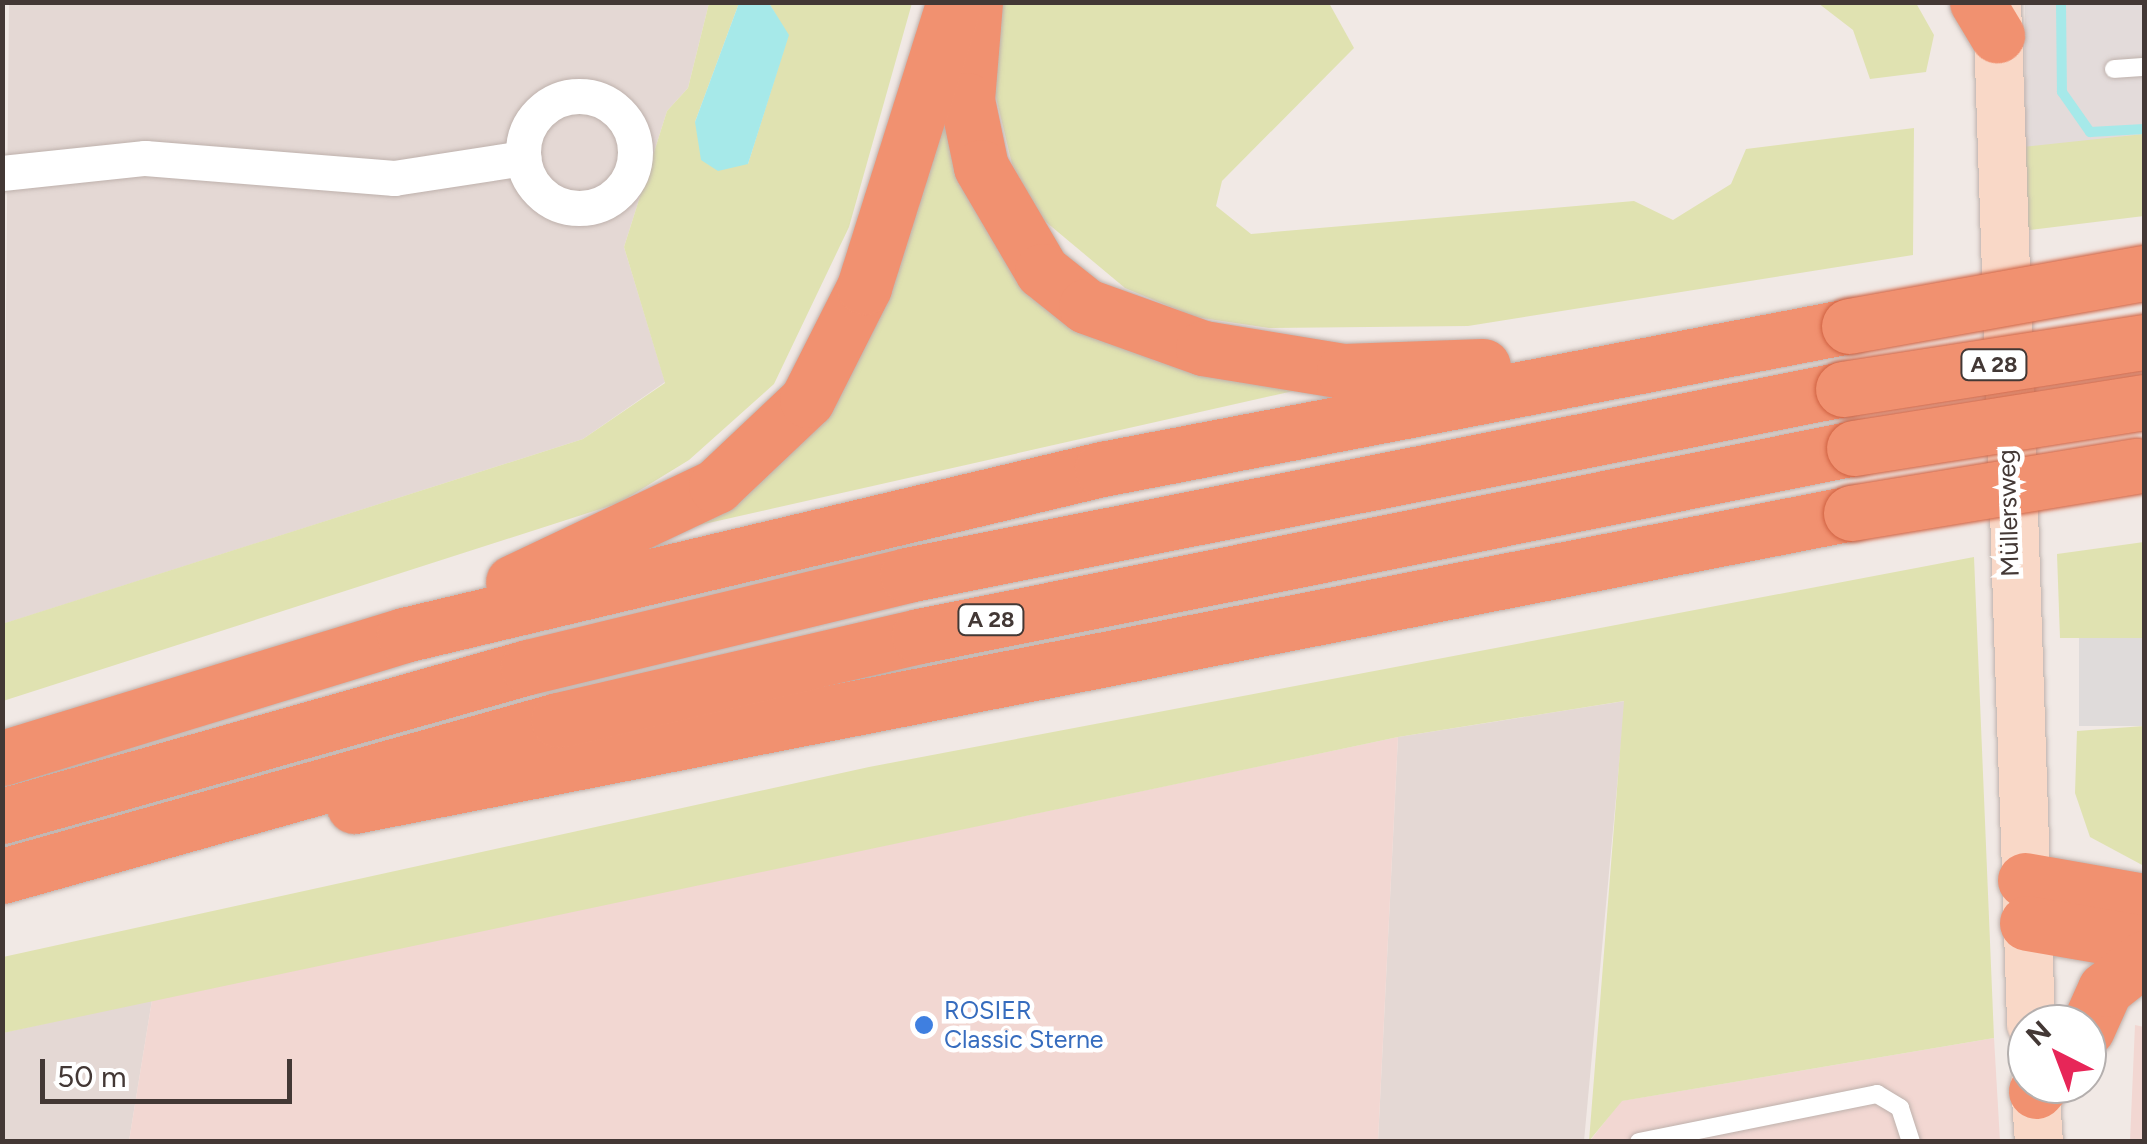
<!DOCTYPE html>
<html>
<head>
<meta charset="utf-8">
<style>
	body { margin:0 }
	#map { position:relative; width:2147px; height:1144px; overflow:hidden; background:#f1e9e5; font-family:Figtree,sans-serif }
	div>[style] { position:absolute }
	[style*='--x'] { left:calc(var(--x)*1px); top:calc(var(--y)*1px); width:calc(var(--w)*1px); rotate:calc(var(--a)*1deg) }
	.residential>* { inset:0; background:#e4d8d4 }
	.commercial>* { inset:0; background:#f2d7d2 }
	.industrial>* { inset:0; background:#e3dbda; transform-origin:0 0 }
	.green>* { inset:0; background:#e0e2b1 }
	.parking>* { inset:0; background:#dfdbda; transform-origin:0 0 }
	.water>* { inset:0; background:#a6e9e9 }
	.stream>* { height:10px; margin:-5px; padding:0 5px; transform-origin:5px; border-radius:5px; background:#a6e9e9 }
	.roads { filter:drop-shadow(0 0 2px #beb1ac) drop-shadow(0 0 2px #beb1ac) }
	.lane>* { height:18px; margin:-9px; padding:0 9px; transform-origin:9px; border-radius:9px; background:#fff }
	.street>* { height:35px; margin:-17.5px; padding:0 17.5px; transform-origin:17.5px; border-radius:17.5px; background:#fff }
	.street>.ring { margin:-17.5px; padding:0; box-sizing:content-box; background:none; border:35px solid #fff; border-radius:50% }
	.secondary>* { height:48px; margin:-24px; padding:0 24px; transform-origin:24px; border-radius:24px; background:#f9d8c7 }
	.highway>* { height:55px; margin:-27.5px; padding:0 27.5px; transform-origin:27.5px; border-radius:27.5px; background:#f19170 }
	.bridges { filter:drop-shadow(0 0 2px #cf6141) drop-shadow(0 0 2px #cf6141) }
	.highway-bridge>* { height:55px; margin:-27.5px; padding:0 27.5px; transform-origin:27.5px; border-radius:27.5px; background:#f19170 }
	.dots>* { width:28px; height:28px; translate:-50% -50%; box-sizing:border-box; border:5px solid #fff; border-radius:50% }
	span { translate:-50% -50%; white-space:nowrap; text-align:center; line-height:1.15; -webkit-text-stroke:9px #fff; paint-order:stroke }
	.shield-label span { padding:2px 8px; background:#fff; border:2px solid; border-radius:8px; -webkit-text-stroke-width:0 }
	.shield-label { font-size:22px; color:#433835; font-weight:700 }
	.street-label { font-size:25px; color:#433835 }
	.shop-label { font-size:25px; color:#366cbe }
	.left { translate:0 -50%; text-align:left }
	.frame { position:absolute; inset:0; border:5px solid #433835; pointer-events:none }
	.north { position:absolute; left:2007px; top:1004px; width:100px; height:100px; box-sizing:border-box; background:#fff; border:2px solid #b4afae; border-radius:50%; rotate:318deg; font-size:28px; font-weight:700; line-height:40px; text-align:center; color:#433835 }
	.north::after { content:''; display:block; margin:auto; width:35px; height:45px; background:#e72658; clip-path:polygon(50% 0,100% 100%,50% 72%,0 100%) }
	.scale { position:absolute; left:40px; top:1059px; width:252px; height:45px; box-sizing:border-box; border:5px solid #433835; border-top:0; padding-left:12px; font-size:30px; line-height:35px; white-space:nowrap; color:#433835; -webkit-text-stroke:8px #fff; paint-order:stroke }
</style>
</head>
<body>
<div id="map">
	<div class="residential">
		<div style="clip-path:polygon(9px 3px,709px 3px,688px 88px,667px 111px,624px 247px,665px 382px,583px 439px,3px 624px)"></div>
		<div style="clip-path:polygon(1625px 701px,1584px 1141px,1378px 1142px,1398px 737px)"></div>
		<div style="clip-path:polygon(152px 1000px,129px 1141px,3px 1141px,2px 1033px)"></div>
	</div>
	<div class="commercial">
		<div style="clip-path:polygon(1398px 737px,1378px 1141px,129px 1141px,152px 1000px)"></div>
		<div style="clip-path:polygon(2135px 1025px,2144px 1027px,2144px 1141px,2130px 1141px)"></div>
		<div style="clip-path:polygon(1994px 1038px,2000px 1141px,1589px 1142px,1621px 1101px)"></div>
	</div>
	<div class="industrial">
		<div style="left:2025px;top:3px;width:119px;height:144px"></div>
	</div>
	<div class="green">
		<div style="clip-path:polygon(709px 3px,739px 3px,695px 122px,748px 164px,788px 36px,769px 3px,912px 3px,849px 227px,774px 384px,689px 460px,619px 503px,3px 701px,2px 624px,583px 439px,665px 383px,624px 247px,667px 111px,688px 88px)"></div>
		<div style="clip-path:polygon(1000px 3px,1329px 3px,1354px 48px,1222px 181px,1216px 206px,1251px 234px,1634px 201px,1673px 220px,1731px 184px,1746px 149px,1914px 128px,1913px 255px,1468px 326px,1269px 328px,1195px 317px,1125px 288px,1040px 217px,1012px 164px,995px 93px)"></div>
		<div style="clip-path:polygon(1818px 3px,1916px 3px,1934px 35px,1926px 72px,1870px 79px,1853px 30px)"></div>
		<div style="clip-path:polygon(947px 51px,1042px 292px,1155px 361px,1298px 390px,673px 531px,751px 477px)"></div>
		<div style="clip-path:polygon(2144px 134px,2144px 216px,2021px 231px,2023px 147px)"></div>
		<div style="clip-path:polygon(2144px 542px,2144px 638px,2060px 638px,2057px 554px)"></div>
		<div style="clip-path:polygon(1974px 557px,1994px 1038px,1622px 1101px,1589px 1141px,1624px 701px,1398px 737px,3px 1033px,3px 957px,869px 767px)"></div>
		<div style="clip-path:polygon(2144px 726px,2144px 866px,2090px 837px,2075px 793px,2077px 731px)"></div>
	</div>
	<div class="parking">
		<div style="left:2144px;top:638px;width:88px;height:65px;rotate:90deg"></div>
	</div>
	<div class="water">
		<div style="clip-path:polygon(739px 3px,769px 3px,789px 35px,748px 164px,718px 171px,701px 160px,695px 122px)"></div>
	</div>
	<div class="stream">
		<div style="--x:2061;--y:2;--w:90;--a:89.4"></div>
		<div style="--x:2062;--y:92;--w:49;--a:55"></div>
		<div style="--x:2090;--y:132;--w:54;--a:-3.2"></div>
	</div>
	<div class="roads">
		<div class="lane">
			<div style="--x:2114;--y:69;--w:30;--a:-4"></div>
			<div style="--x:1639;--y:1142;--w:243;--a:-11.4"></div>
			<div style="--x:1877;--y:1094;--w:27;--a:31"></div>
			<div style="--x:1900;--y:1108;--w:36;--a:72"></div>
		</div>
		<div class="street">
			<div class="ring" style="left:523px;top:96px;width:77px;height:77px"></div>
			<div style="--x:2;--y:173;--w:144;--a:-6"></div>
			<div style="--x:145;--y:158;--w:250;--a:4.6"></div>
			<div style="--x:394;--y:178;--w:131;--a:-8.8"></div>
		</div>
		<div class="secondary">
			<div style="--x:1997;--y:2;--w:1023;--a:88.09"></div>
			<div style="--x:2035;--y:1084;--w:58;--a:86.1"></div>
		</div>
		<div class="highway">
			<div style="--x:975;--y:2;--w:98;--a:94.7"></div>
			<div style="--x:967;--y:100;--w:68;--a:78.2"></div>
			<div style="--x:981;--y:167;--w:121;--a:59.6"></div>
			<div style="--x:1042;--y:271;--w:56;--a:38.5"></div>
			<div style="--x:1086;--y:306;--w:124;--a:19.7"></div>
			<div style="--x:1203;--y:348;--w:143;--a:9.3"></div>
			<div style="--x:1344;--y:371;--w:139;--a:-2.1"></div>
			<div style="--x:1977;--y:2;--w:39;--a:59"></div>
			<div style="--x:513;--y:582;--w:225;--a:-25.3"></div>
			<div style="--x:716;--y:486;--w:125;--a:-43.4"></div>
			<div style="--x:807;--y:400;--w:127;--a:-63.2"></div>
			<div style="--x:864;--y:287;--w:299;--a:-72.5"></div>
			<div style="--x:2;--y:758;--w:420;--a:-17"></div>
			<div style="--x:404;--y:635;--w:717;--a:-13.38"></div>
			<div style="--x:1102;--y:469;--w:761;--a:-10.84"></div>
			<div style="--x:354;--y:806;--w:1525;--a:-11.07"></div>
			<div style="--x:2;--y:816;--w:547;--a:-15.82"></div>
			<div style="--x:528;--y:667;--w:390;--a:-13.6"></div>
			<div style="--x:907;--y:575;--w:954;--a:-11.24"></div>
			<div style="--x:2;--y:876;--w:577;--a:-15.67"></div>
			<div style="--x:558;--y:720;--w:371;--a:-13.1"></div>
			<div style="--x:919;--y:636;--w:954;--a:-11.37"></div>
			<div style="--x:2025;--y:880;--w:121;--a:10"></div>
			<div style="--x:2027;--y:923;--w:119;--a:9.7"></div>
			<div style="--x:2087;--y:1029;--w:44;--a:-65.8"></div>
			<div style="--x:2105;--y:989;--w:50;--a:-38.5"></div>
			<div style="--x:2036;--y:1091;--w:9;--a:-49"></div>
		</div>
	</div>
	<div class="bridges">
		<div class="highway-bridge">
			<div style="--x:1849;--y:326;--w:300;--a:-10.2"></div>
			<div style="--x:1843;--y:389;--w:305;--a:-8.9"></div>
			<div style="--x:1854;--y:448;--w:294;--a:-9"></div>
			<div style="--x:1851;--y:513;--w:289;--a:-9.4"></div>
		</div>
	</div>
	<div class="dots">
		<div style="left:924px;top:1025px;background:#3f7fe0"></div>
	</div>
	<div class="shield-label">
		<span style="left:1994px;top:365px">A 28</span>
		<span style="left:991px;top:620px">A 28</span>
	</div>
	<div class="street-label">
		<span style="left:2008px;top:513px;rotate:-92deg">Müllersweg</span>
	</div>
	<div class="shop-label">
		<span class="left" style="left:944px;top:1025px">ROSIER<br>Classic Sterne</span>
	</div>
	<div class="frame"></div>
	<div class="north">N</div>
	<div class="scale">50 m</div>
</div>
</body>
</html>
